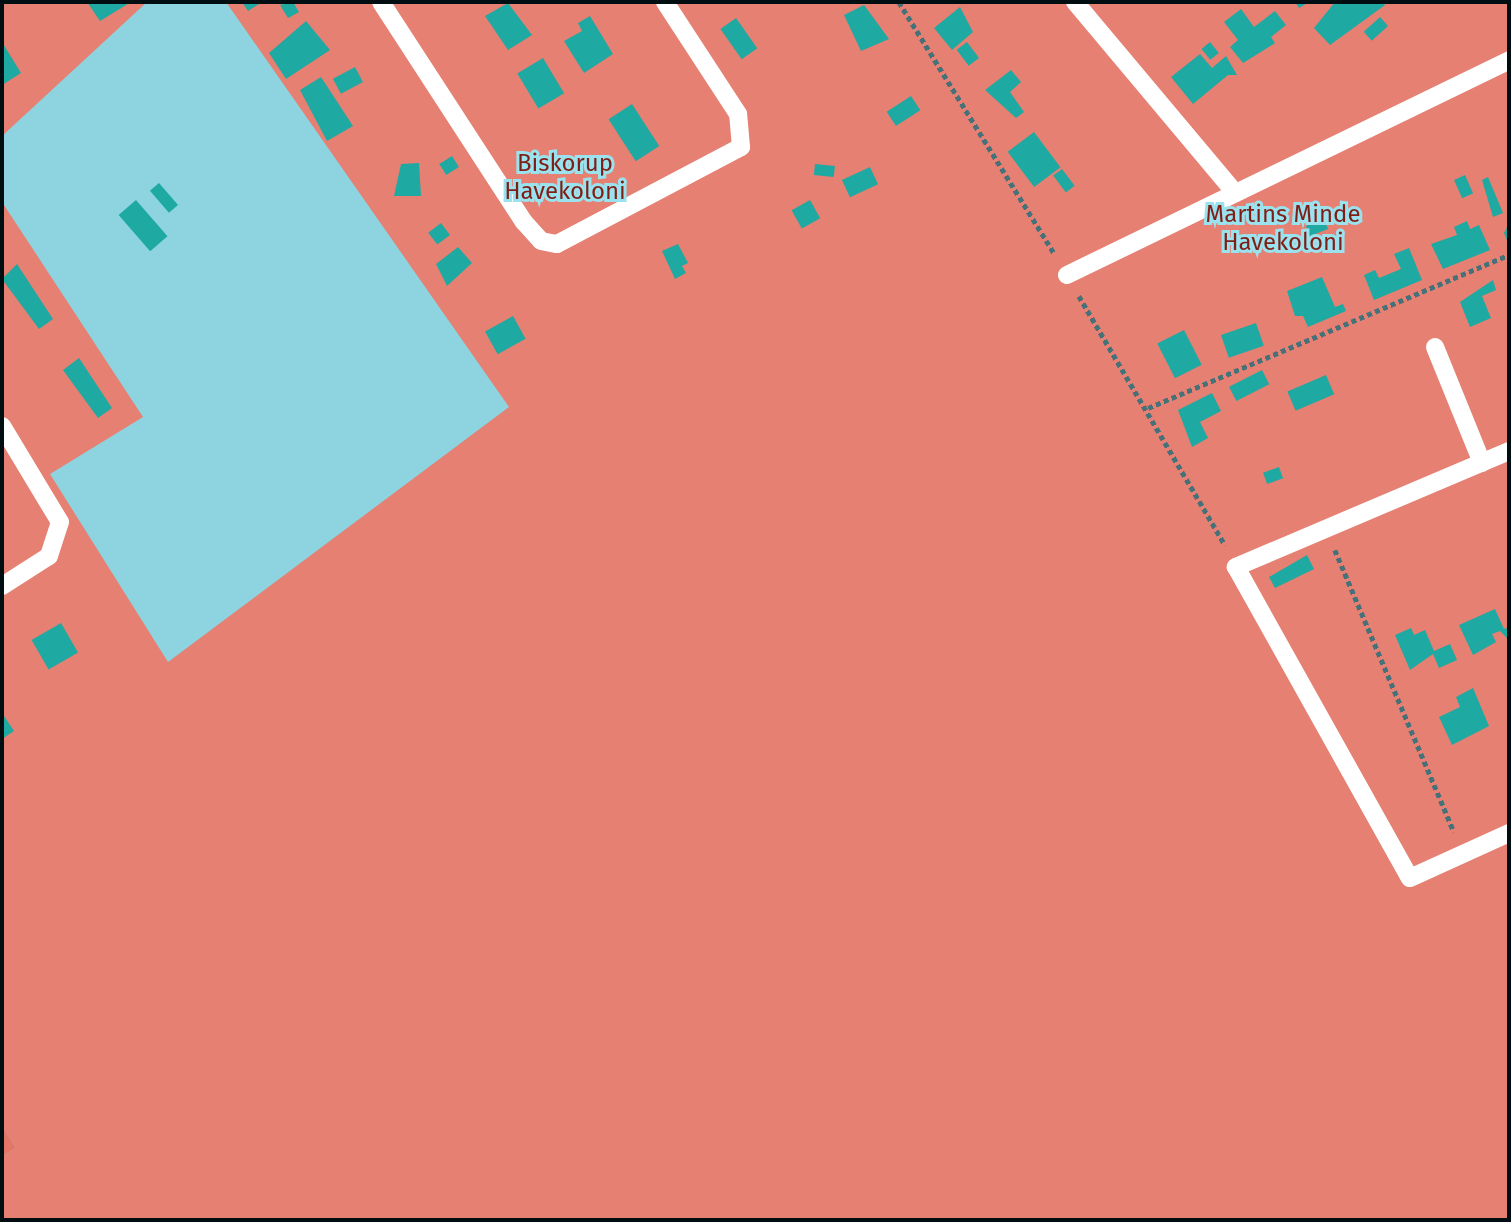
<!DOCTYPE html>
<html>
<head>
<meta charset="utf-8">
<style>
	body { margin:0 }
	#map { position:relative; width:1511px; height:1222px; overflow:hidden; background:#8dd4e0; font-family:"Fira Sans",sans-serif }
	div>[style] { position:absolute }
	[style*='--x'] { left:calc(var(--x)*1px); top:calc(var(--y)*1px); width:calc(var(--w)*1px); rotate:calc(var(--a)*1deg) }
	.green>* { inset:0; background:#e58072 }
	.forest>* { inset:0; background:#e37667 }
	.building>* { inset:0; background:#1ea9a2; transform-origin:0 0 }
	.path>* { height:4.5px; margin-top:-2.25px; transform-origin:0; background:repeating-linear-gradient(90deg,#477179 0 5px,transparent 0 8.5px) }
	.lane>* { height:18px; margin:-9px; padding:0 9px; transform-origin:9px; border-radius:9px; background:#fff }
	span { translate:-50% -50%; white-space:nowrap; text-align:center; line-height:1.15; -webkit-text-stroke:6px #9ae2ee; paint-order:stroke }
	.park-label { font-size:24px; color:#801e16 }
	.frame { position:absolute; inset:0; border:4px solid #000e12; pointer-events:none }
</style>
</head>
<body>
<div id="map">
	<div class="green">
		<div style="clip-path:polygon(2px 2px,147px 2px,2px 136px)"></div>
		<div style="clip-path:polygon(226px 2px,1509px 2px,1509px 1220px,2px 1220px,2px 1156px,16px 1148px,2px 1126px,2px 202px,143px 417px,50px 474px,168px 662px,509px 407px)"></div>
	</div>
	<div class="forest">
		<div style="clip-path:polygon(2px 1126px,16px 1148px,2px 1156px)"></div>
	</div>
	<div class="building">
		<div style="clip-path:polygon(87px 2px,131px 2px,100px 21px)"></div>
		<div style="clip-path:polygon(242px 2px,262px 2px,248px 11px)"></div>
		<div style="clip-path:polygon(293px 2px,299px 12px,288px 18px,280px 5px)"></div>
		<div style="clip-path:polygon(1295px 2px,1309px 2px,1299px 8px)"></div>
		<div style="clip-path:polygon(1335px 2px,1383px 2px,1385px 5px,1330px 45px,1314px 28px)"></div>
		<div style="clip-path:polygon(508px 3px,532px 35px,508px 50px,485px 16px)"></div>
		<div style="clip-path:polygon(864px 5px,889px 39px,861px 51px,844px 15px)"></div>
		<div style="clip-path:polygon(960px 7px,973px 32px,952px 50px,934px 28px)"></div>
		<div style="clip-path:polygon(1241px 9px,1254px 27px,1275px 11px,1286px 25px,1271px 37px,1275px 43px,1243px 63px,1230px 47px,1238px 40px,1224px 22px)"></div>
		<div style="clip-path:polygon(590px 16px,613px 54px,584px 73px,564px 41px,582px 31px,578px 23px)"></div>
		<div style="left:1380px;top:17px;width:12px;height:22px;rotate:48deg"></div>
		<div style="left:736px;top:18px;width:37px;height:19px;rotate:55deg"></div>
		<div style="clip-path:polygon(306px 21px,330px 50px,286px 79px,269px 53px)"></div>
		<div style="clip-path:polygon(2px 42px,21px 73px,2px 85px)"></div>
		<div style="left:967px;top:42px;width:20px;height:13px;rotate:53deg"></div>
		<div style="left:1210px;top:42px;width:14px;height:11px;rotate:51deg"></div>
		<div style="clip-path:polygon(1200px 54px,1212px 68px,1226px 56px,1237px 75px,1228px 75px,1193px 104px,1171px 77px)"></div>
		<div style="left:543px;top:58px;width:41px;height:30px;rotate:59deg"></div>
		<div style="left:355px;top:67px;width:17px;height:25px;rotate:62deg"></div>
		<div style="clip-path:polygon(1011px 70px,1021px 82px,1010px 92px,1024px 112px,1016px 118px,985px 90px)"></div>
		<div style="clip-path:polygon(321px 77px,353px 126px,327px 141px,300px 90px)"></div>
		<div style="left:911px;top:96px;width:17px;height:29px;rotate:57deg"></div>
		<div style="left:632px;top:104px;width:50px;height:28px;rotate:57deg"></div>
		<div style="left:1034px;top:132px;width:44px;height:33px;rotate:53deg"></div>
		<div style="left:452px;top:156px;width:13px;height:15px;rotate:58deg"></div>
		<div style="clip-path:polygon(419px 163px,421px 196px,394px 196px,401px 164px)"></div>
		<div style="left:815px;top:164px;width:20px;height:11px;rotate:6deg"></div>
		<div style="left:870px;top:167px;width:19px;height:31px;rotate:65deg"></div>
		<div style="left:1062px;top:169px;width:21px;height:11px;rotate:53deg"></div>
		<div style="left:1465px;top:175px;width:20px;height:12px;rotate:66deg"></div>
		<div style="clip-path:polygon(1488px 177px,1503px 213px,1493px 217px,1482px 180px)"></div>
		<div style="left:159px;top:183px;width:29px;height:12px;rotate:49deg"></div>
		<div style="left:136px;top:200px;width:48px;height:23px;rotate:49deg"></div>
		<div style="left:810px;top:200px;width:21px;height:21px;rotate:61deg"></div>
		<div style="clip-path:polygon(1323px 217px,1328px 229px,1310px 236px,1306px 226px)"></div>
		<div style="clip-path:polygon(1467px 221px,1470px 229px,1479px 225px,1490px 250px,1443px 269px,1431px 244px,1457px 235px,1454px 227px)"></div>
		<div style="left:441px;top:223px;width:15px;height:16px;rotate:53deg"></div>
		<div style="clip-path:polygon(1509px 224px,1509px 245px,1504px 233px)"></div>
		<div style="clip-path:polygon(678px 244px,688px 263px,682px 266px,686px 273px,675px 279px,662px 251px)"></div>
		<div style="clip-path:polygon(458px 247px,472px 263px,447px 286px,436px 264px)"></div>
		<div style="clip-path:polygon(1409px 248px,1422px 280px,1374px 300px,1364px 275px,1375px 270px,1379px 278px,1401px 269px,1394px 254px)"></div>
		<div style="clip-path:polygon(17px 264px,53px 319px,39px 329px,2px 279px)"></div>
		<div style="clip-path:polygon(1322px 277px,1335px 307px,1343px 304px,1346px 311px,1308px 327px,1303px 316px,1295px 316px,1287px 291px)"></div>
		<div style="clip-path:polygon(1493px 280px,1496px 290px,1482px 296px,1491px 318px,1470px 327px,1460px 302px)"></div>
		<div style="left:513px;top:316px;width:26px;height:32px;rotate:61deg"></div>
		<div style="left:1256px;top:323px;width:24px;height:37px;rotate:71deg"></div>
		<div style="left:1184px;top:330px;width:39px;height:30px;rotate:63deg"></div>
		<div style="clip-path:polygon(79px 358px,112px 408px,98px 418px,63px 370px)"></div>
		<div style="left:1262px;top:370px;width:16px;height:37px;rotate:63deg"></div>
		<div style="left:1326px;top:375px;width:21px;height:42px;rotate:67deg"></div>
		<div style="clip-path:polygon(1212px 393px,1221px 411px,1200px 422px,1208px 438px,1192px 447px,1178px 410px)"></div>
		<div style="left:1279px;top:467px;width:12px;height:17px;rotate:70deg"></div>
		<div style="clip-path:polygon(1307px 555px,1314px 569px,1275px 588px,1269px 577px)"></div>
		<div style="clip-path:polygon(1495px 609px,1504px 629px,1509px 627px,1509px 640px,1500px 631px,1492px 634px,1496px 642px,1473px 655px,1459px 625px)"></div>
		<div style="left:61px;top:623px;width:34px;height:34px;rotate:60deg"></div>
		<div style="clip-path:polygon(1411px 628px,1414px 635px,1425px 630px,1434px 651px,1450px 644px,1457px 660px,1439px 668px,1433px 654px,1410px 670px,1395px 635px)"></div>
		<div style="clip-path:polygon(1473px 688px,1489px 726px,1452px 745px,1439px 717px,1460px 707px,1456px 697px)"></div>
		<div style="clip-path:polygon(2px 713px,14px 731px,2px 739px)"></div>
	</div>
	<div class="path">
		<div style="--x:899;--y:2;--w:297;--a:58.3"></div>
		<div style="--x:1079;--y:296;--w:289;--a:59.6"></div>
		<div style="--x:1148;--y:408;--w:392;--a:-23"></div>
		<div style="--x:1335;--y:550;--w:306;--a:67.1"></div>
	</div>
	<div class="lane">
		<div style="--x:381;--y:2;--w:262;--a:57"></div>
		<div style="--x:524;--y:222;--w:25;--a:48"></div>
		<div style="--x:541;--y:241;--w:16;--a:11"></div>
		<div style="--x:557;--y:244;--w:208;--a:-27.8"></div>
		<div style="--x:741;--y:147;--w:33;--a:-95"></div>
		<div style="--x:738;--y:114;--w:134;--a:-123.1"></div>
		<div style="--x:1075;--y:2;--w:249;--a:50"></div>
		<div style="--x:1067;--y:275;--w:492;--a:-25.9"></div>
		<div style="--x:1435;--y:347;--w:125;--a:67.9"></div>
		<div style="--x:2;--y:426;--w:112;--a:58.9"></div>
		<div style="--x:60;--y:522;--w:36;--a:108"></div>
		<div style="--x:49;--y:556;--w:56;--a:147.4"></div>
		<div style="--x:1509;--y:451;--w:297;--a:157"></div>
		<div style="--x:1236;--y:567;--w:356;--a:60.8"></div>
		<div style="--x:1410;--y:878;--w:109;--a:-24.4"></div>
	</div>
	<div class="park-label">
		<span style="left:565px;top:178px">Biskorup<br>Havekoloni</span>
		<span style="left:1283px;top:229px">Martins Minde<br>Havekoloni</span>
	</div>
	<div class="frame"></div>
</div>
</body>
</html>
